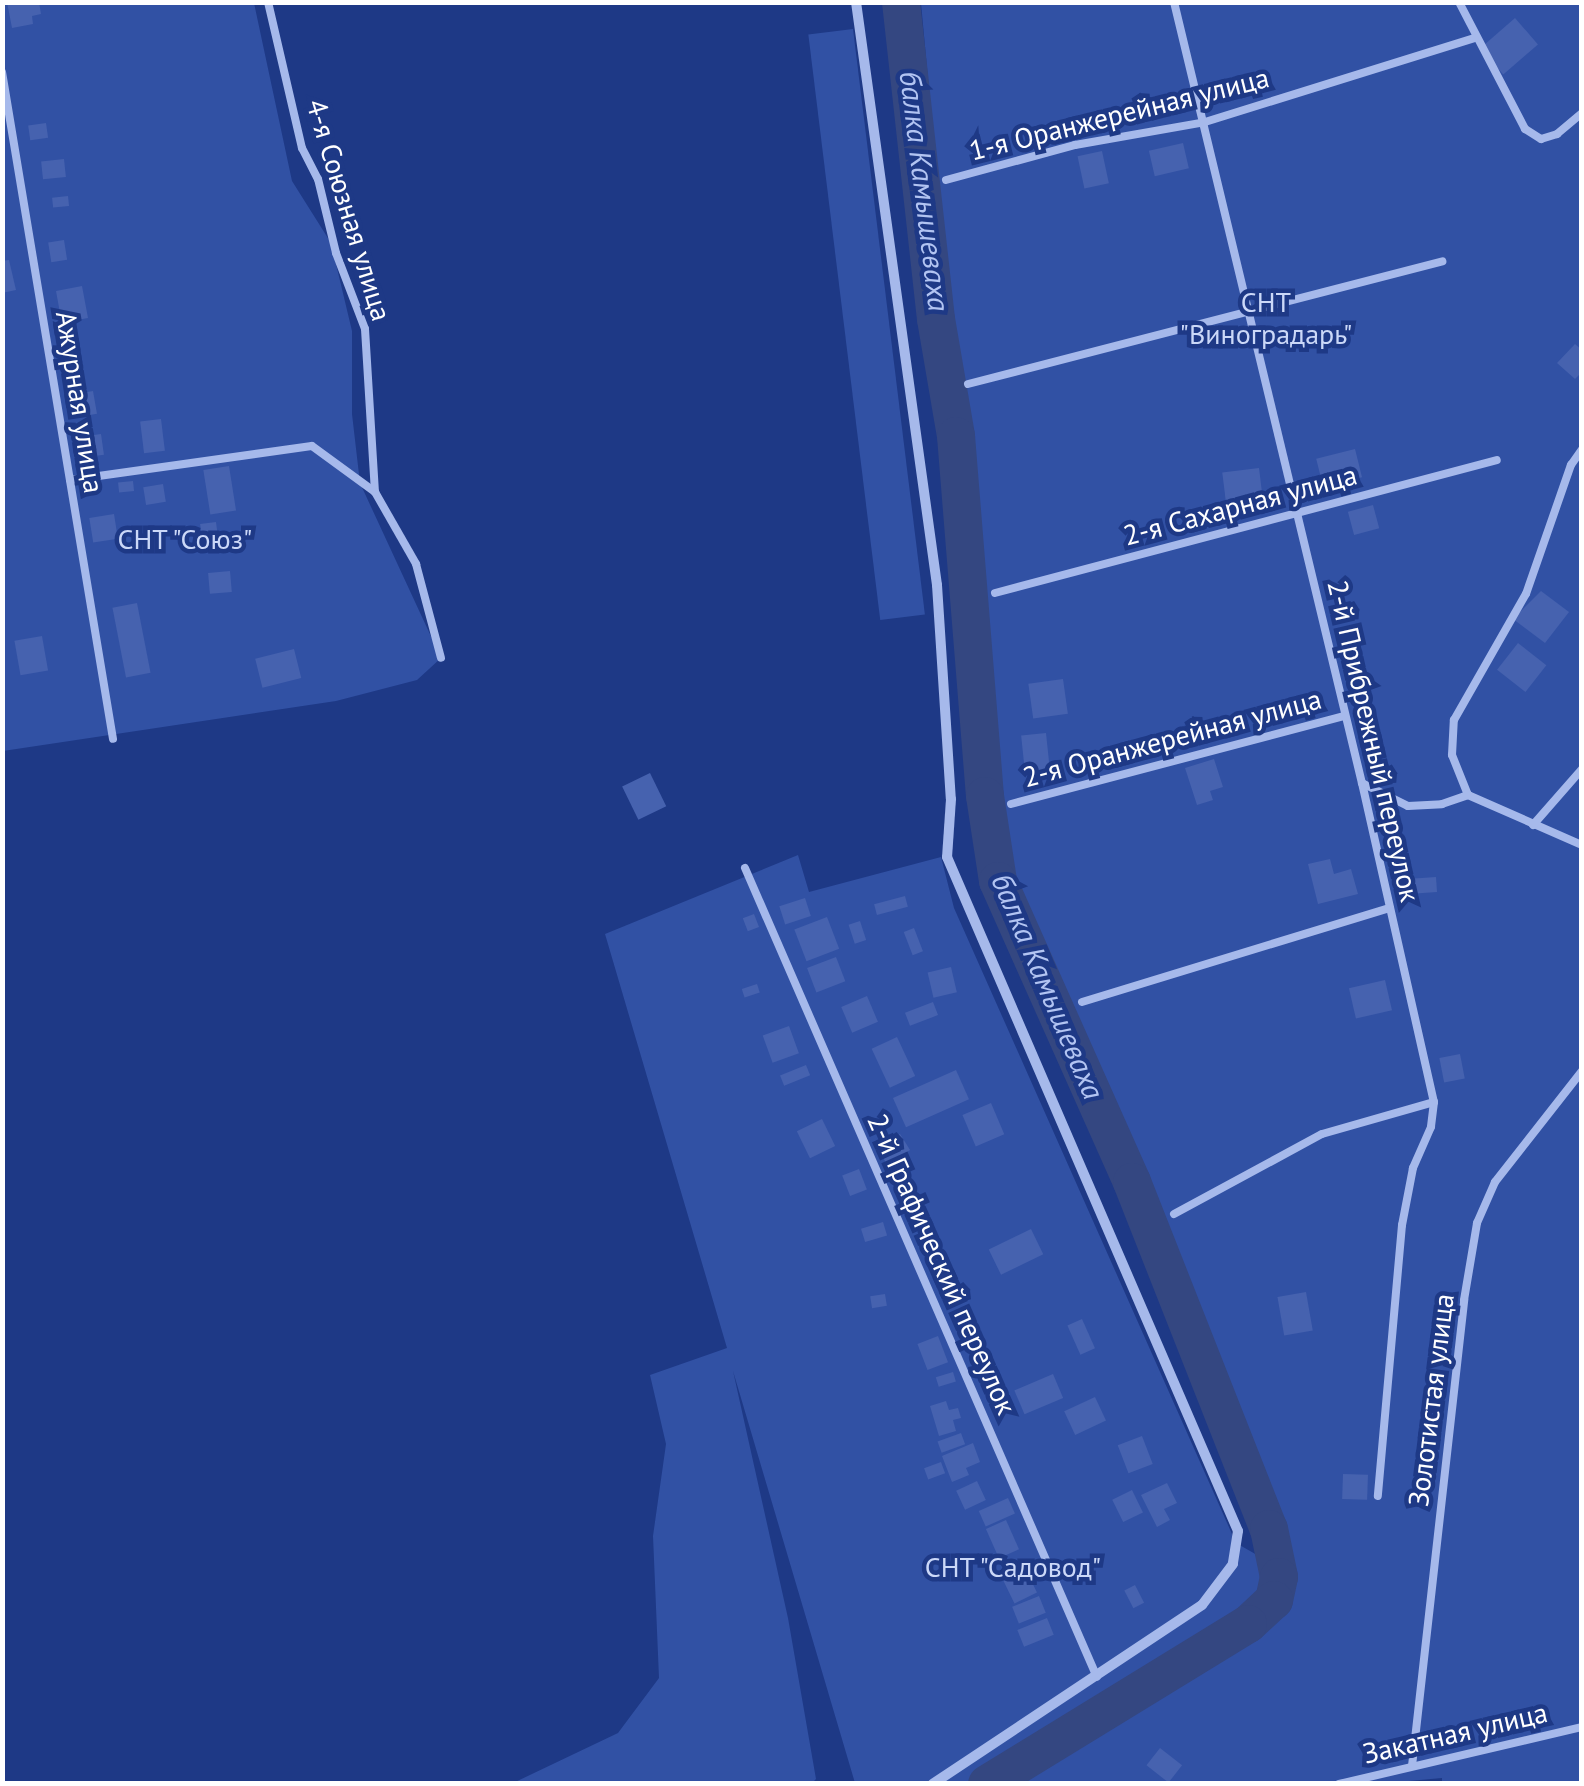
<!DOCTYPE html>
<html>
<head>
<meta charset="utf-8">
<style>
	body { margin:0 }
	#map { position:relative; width:1584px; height:1786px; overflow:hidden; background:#1e3986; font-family:"PT Sans",sans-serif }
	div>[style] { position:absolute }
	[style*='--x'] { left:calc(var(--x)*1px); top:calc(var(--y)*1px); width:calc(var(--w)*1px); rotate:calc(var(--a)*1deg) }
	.green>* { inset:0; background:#3151a4; transform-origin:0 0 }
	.river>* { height:38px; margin:-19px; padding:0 19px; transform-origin:19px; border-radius:19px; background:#344781 }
	.building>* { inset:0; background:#4662af; transform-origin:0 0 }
	.lane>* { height:8px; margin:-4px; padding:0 4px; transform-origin:4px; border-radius:4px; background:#a6b9eb }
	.street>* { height:10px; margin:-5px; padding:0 5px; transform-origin:5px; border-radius:5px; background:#a6b9eb }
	span { translate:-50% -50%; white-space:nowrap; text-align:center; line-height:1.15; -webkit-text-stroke:9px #1e3986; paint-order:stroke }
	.street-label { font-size:28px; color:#fff }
	.park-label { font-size:28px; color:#cbd8f8 }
	.water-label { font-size:30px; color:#b2c4f2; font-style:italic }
	.frame { position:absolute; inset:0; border:5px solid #fff; pointer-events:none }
</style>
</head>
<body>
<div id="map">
	<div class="green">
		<div style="clip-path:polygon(3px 3px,254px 3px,292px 181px,331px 243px,352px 331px,352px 414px,360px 483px,441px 658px,417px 680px,336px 701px,3px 751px)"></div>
		<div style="clip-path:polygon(921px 3px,1581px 3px,1581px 1783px,1442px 1784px,1442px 1778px,1376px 1784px,855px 1783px,733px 1371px,788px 1618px,816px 1779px,811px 1784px,511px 1784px,618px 1733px,659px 1678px,653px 1536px,666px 1444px,650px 1375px,727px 1348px,605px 934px,798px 855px,809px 892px,941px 857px,954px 908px,1236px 1543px,1285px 1571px,1012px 878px,994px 793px)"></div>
		<div style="left:853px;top:29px;width:590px;height:45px;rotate:83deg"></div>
	</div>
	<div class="river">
		<div style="--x:901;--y:2;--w:319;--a:83.7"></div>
		<div style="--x:936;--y:319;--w:119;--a:80.3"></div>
		<div style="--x:956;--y:436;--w:361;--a:85.4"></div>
		<div style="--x:985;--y:796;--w:86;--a:81.3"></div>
		<div style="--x:998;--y:881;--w:329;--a:66"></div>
		<div style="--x:1132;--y:1182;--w:373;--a:68.5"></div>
		<div style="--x:1269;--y:1529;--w:49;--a:78.2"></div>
		<div style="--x:1279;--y:1577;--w:24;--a:102"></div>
		<div style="--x:1274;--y:1600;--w:35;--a:137"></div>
		<div style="--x:1248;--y:1624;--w:306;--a:148.5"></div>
	</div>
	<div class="building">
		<div style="clip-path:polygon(7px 2px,39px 2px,41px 14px,32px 16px,33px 24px,12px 28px)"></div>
		<div style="left:1515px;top:18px;width:35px;height:46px;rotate:49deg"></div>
		<div style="left:46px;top:123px;width:15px;height:18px;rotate:82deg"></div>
		<div style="left:1183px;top:143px;width:26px;height:35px;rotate:77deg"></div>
		<div style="left:1102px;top:151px;width:33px;height:25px;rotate:78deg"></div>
		<div style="left:64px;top:159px;width:18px;height:23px;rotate:84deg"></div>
		<div style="left:68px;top:196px;width:10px;height:16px;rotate:84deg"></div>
		<div style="left:64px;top:240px;width:20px;height:16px;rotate:81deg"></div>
		<div style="clip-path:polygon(9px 260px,16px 290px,2px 293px,2px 261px)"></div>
		<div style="clip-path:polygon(82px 286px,88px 318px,66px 322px,64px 312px,60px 313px,56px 291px)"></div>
		<div style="clip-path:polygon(1575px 344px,1582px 350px,1582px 372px,1575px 379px,1557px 363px)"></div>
		<div style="left:93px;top:391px;width:23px;height:25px;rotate:80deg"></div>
		<div style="left:161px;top:419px;width:32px;height:21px;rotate:83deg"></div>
		<div style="left:101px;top:434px;width:21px;height:20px;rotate:82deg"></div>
		<div style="left:1355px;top:449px;width:29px;height:40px;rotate:76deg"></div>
		<div style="left:229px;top:466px;width:45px;height:26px;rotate:81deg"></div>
		<div style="left:1259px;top:468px;width:42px;height:37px;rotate:83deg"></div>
		<div style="left:133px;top:481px;width:10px;height:15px;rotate:84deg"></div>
		<div style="left:163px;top:484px;width:18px;height:20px;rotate:81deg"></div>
		<div style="left:1373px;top:505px;width:24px;height:26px;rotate:75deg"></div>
		<div style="left:114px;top:514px;width:25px;height:25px;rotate:81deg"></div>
		<div style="left:216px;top:522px;width:16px;height:16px;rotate:83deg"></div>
		<div style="left:230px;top:571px;width:21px;height:22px;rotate:85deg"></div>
		<div style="clip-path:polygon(1541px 591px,1569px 612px,1545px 643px,1513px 619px)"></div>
		<div style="left:137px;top:603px;width:71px;height:25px;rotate:79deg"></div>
		<div style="left:42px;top:636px;width:35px;height:28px;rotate:80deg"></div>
		<div style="left:1518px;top:643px;width:36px;height:34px;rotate:38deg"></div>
		<div style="left:294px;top:649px;width:30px;height:40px;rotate:76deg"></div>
		<div style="left:1063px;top:679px;width:35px;height:35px;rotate:82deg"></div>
		<div style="left:1046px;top:733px;width:37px;height:25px;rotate:84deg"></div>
		<div style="clip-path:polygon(1214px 759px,1223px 787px,1210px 791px,1213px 800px,1197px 805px,1185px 768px)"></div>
		<div style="left:650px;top:773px;width:37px;height:31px;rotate:64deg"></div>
		<div style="clip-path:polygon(1330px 859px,1334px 874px,1351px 869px,1358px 894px,1318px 904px,1308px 864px)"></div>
		<div style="left:1436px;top:877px;width:15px;height:25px;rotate:86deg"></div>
		<div style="left:905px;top:896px;width:11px;height:32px;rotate:75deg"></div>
		<div style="left:805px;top:898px;width:19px;height:27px;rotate:72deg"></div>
		<div style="left:754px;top:914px;width:14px;height:12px;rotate:69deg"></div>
		<div style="left:827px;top:917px;width:34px;height:35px;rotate:69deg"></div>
		<div style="left:860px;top:921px;width:20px;height:12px;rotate:72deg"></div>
		<div style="left:914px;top:928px;width:25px;height:11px;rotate:69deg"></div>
		<div style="left:836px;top:957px;width:26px;height:31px;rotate:69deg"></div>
		<div style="left:951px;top:967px;width:26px;height:24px;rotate:77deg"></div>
		<div style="left:1385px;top:980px;width:31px;height:37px;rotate:77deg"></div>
		<div style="left:757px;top:984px;width:9px;height:16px;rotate:72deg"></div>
		<div style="left:867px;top:996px;width:28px;height:28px;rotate:67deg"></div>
		<div style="left:933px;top:1002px;width:14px;height:30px;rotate:69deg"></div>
		<div style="left:789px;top:1026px;width:29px;height:28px;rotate:70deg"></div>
		<div style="left:897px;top:1037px;width:43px;height:28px;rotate:65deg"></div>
		<div style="left:1460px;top:1054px;width:25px;height:21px;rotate:79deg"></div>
		<div style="left:806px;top:1065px;width:11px;height:28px;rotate:68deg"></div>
		<div style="left:956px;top:1070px;width:32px;height:69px;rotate:66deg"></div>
		<div style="left:991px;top:1103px;width:34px;height:31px;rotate:67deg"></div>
		<div style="left:822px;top:1119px;width:30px;height:28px;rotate:64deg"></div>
		<div style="left:900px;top:1134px;width:19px;height:27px;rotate:58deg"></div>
		<div style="left:859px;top:1169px;width:22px;height:18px;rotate:69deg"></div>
		<div style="left:883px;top:1222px;width:14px;height:23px;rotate:73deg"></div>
		<div style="left:1031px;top:1229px;width:28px;height:47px;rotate:64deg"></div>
		<div style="left:1306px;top:1292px;width:39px;height:29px;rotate:80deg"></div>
		<div style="left:885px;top:1294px;width:12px;height:15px;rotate:81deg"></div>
		<div style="left:1082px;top:1319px;width:32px;height:16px;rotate:66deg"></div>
		<div style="left:938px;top:1336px;width:28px;height:22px;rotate:69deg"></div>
		<div style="left:953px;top:1372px;width:10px;height:18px;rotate:73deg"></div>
		<div style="left:1053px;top:1374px;width:26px;height:42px;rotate:67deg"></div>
		<div style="left:1095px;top:1397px;width:26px;height:34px;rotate:65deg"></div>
		<div style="clip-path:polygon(946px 1401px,949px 1410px,958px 1408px,961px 1418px,953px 1420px,956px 1431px,939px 1436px,930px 1406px)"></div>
		<div style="left:961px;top:1433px;width:12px;height:25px;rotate:70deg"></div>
		<div style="left:1142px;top:1436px;width:30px;height:26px;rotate:69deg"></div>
		<div style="clip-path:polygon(973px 1443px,980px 1462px,966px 1468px,969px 1475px,952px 1482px,942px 1456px)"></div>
		<div style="left:941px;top:1462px;width:12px;height:18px;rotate:70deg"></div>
		<div style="left:1343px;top:1474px;width:25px;height:25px;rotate:2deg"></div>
		<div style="left:977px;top:1481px;width:21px;height:23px;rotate:65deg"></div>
		<div style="clip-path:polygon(1167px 1483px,1177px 1503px,1164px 1509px,1170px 1520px,1157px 1527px,1141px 1495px)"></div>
		<div style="left:1132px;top:1490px;width:25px;height:22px;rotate:64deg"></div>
		<div style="left:1008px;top:1498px;width:17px;height:32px;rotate:66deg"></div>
		<div style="left:1006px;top:1520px;width:32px;height:22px;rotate:66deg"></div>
		<div style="left:1026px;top:1570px;width:25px;height:25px;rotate:64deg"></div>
		<div style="left:1135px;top:1585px;width:20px;height:12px;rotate:63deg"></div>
		<div style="left:1039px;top:1596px;width:18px;height:29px;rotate:68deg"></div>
		<div style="left:1047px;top:1618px;width:18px;height:32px;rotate:68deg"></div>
		<div style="left:1160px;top:1748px;width:28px;height:22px;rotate:38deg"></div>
	</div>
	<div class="lane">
		<div style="--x:268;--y:2;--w:150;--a:76.9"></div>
		<div style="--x:302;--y:148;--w:35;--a:63"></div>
		<div style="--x:318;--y:179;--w:76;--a:76.3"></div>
		<div style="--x:336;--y:253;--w:81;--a:69.1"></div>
		<div style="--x:365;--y:329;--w:163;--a:86.5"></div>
		<div style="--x:375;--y:492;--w:83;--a:60.3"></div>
		<div style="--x:416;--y:564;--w:97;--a:75.1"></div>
		<div style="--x:1174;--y:2;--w:803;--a:76.47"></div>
		<div style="--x:1362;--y:783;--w:327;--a:77.3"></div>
		<div style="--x:1434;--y:1102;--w:25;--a:97"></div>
		<div style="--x:1431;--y:1127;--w:45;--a:113.7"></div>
		<div style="--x:1413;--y:1168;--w:58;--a:100.9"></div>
		<div style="--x:1402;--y:1225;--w:272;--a:95.1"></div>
		<div style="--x:1459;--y:2;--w:143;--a:62.5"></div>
		<div style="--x:1525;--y:129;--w:19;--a:32"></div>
		<div style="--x:1541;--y:139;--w:17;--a:-17"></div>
		<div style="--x:1557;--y:134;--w:33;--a:-40"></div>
		<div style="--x:2;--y:72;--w:676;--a:80.55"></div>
		<div style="--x:946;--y:180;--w:134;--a:-15.2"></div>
		<div style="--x:1075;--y:145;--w:132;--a:-10"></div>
		<div style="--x:1205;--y:122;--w:282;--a:-17.3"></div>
		<div style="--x:968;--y:384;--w:490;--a:-14.5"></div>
		<div style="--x:70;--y:480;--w:244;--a:-8"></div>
		<div style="--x:312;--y:446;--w:78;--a:36.1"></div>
		<div style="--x:995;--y:593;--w:519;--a:-14.84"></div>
		<div style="--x:1362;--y:783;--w:51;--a:26.6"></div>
		<div style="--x:1408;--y:806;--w:34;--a:-3"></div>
		<div style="--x:1442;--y:804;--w:28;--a:-19"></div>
		<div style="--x:1468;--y:795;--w:124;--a:23.7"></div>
		<div style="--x:1468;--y:795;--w:43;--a:-111.8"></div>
		<div style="--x:1452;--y:755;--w:35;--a:-87"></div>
		<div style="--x:1454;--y:720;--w:145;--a:-60.3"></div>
		<div style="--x:1526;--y:594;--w:137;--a:-70.8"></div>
		<div style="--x:1571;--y:465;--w:19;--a:-55"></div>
		<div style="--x:1011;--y:804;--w:345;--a:-14.8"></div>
		<div style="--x:1533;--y:825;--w:74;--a:-48.8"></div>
		<div style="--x:745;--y:868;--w:882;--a:66.49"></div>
		<div style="--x:1082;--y:1002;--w:322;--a:-17"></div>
		<div style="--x:1174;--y:1214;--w:168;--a:-28.4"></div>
		<div style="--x:1322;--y:1134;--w:116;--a:-15.9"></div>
		<div style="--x:1412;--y:1766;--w:469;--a:-83.6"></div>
		<div style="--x:1464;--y:1300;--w:78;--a:-80.4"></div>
		<div style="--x:1477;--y:1223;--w:45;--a:-66.3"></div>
		<div style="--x:1495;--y:1182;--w:141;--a:-51.9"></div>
		<div style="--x:1339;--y:1784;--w:250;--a:-13.2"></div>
	</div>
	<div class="street">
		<div style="--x:856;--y:2;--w:589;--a:82.09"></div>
		<div style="--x:937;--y:585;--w:214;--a:86.3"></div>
		<div style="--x:951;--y:799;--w:58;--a:93.9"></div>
		<div style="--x:947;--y:857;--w:734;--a:66.65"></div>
		<div style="--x:1238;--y:1531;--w:33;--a:99"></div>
		<div style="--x:1233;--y:1564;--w:51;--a:127.1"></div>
		<div style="--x:1202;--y:1605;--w:323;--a:146.4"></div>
	</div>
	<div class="street-label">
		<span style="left:1119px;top:114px;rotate:-14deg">1-я Оранжерейная улица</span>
		<span style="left:349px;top:210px;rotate:73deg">4-я Союзная улица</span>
		<span style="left:80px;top:402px;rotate:81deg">Ажурная улица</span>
		<span style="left:1240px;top:505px;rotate:-15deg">2-я Сахарная улица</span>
		<span style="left:1172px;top:738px;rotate:-15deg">2-я Оранжерейная улица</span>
		<span style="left:1374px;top:741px;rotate:77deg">2-й Прибрежный переулок</span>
		<span style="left:942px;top:1264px;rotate:66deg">2-й Графический переулок</span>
		<span style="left:1431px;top:1400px;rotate:-83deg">Золотистая улица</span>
		<span style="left:1455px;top:1733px;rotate:-13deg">Закатная улица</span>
	</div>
	<div class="park-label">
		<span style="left:1266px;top:318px">СНТ<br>"Виноградарь"</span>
		<span style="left:185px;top:539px">СНТ "Союз"</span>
		<span style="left:1013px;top:1567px">СНТ "Садовод"</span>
	</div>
	<div class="water-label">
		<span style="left:925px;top:191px;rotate:83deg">балка Камышеваха</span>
		<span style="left:1048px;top:986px;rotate:67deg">балка Камышеваха</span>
	</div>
	<div class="frame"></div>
</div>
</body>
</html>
